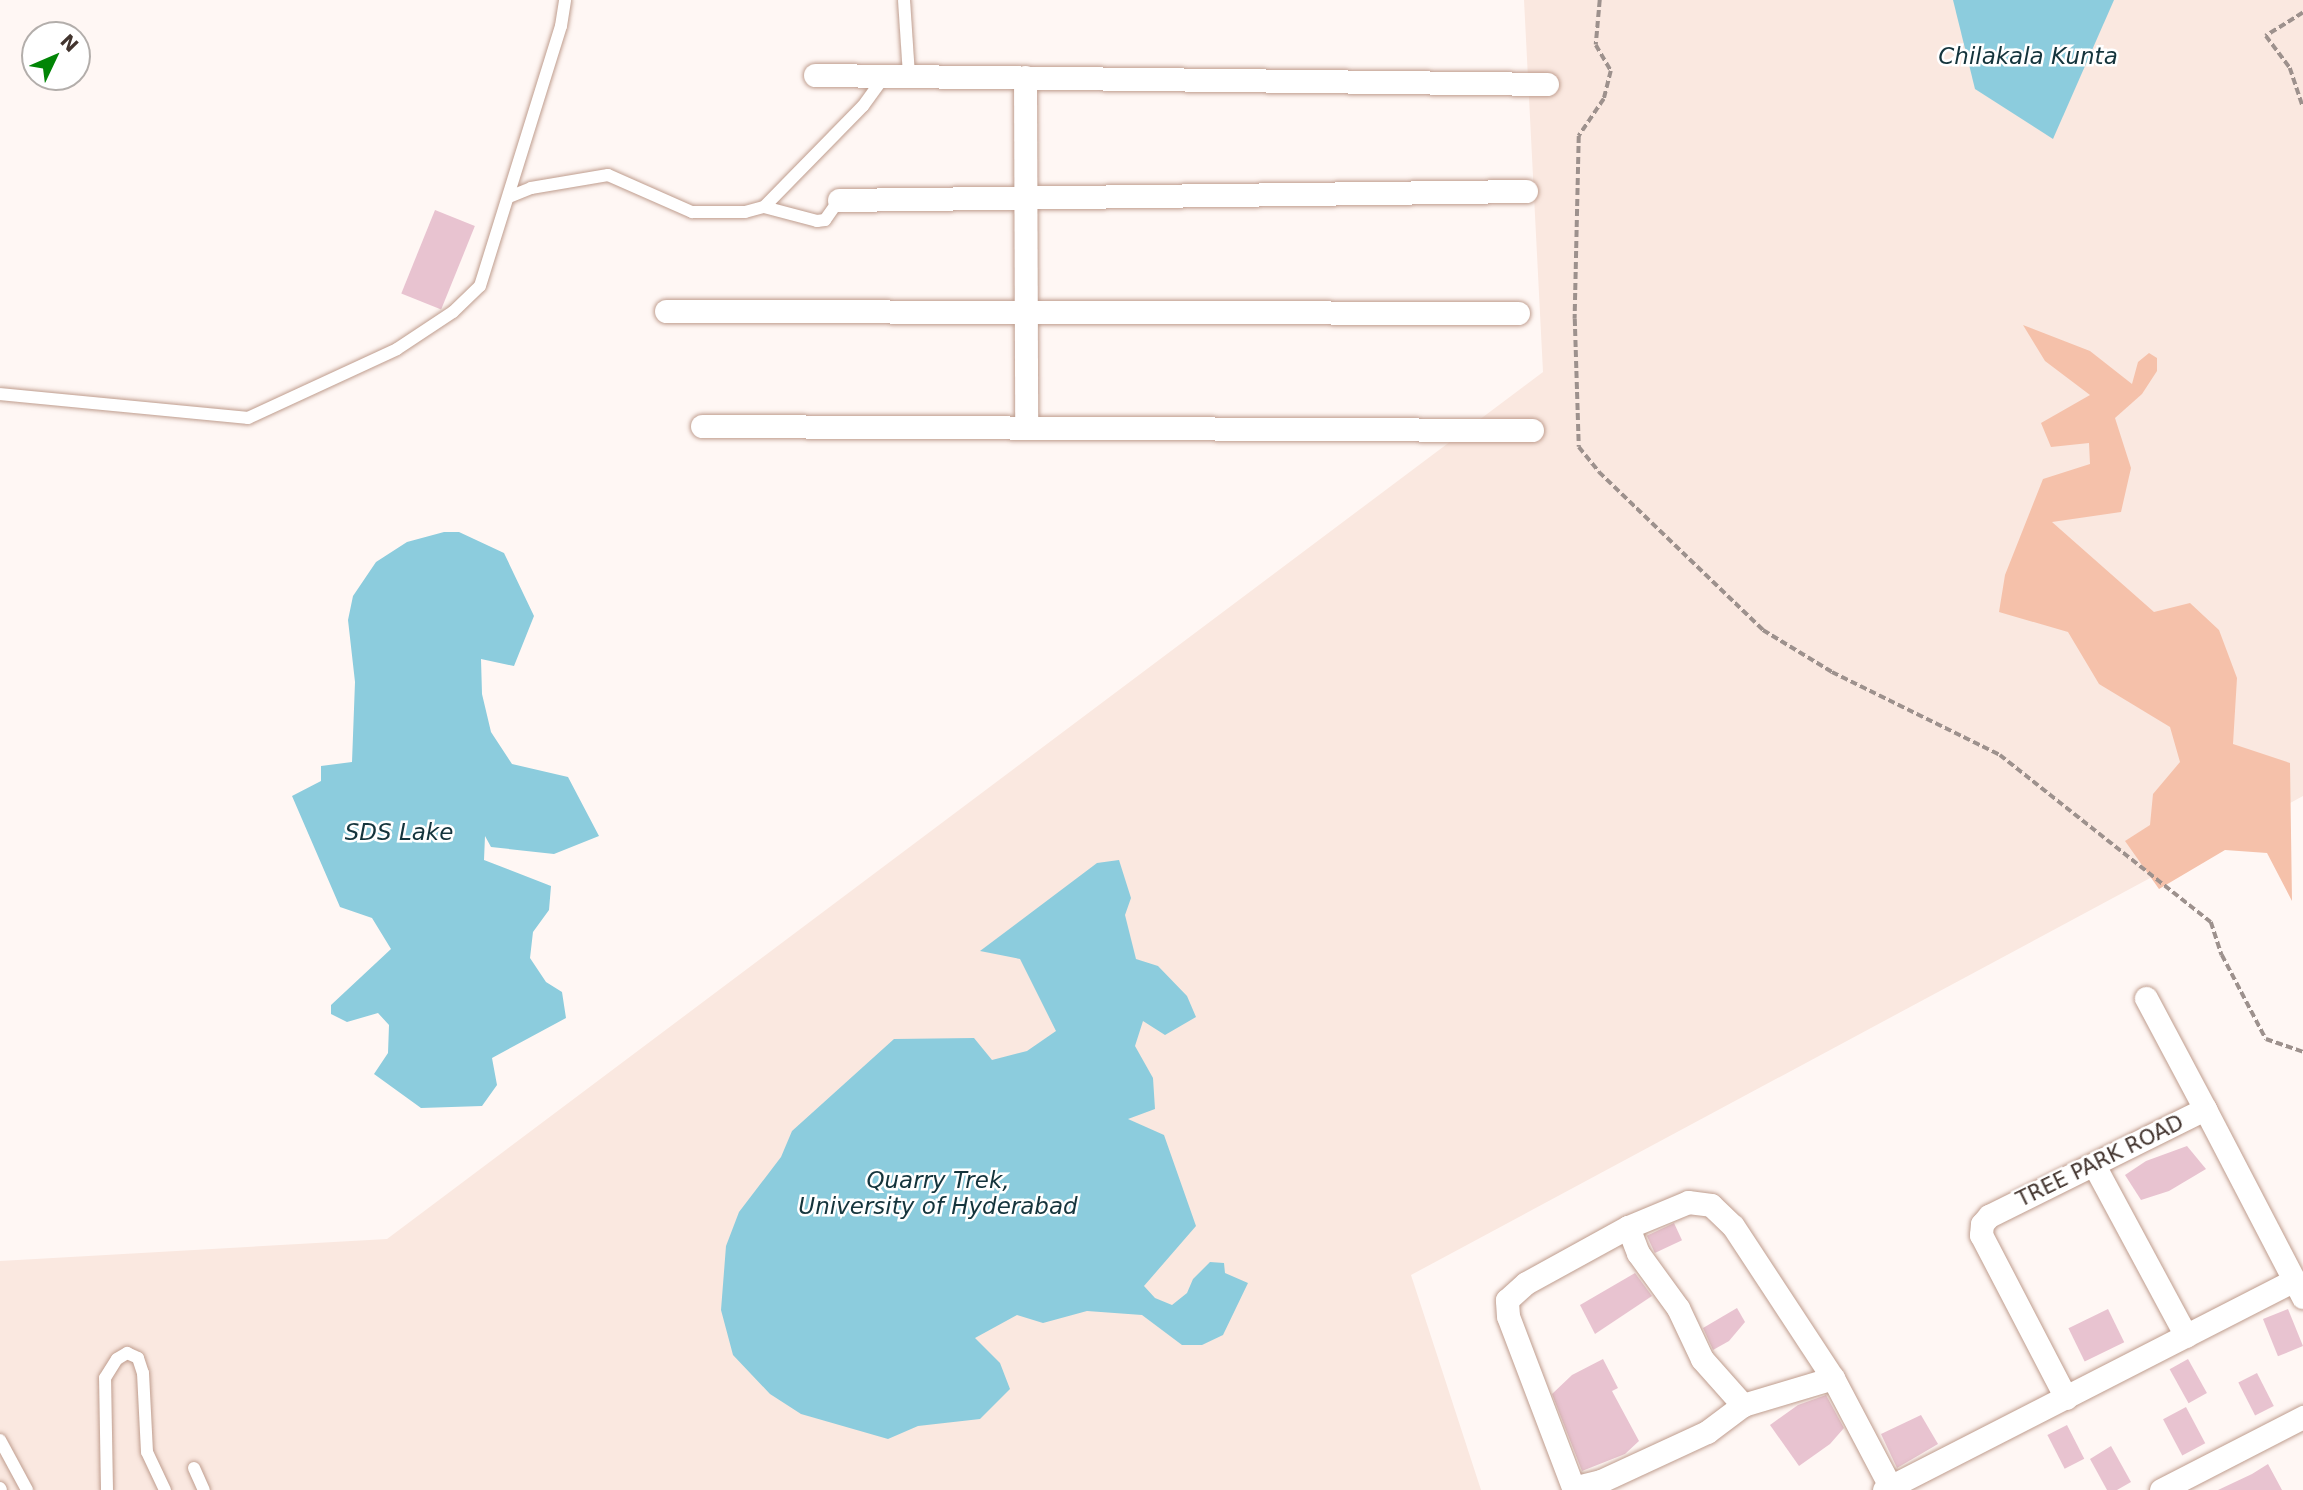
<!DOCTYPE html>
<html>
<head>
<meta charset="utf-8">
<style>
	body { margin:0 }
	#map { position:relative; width:2303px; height:1490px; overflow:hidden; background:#fff7f4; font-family:"DejaVu Sans",sans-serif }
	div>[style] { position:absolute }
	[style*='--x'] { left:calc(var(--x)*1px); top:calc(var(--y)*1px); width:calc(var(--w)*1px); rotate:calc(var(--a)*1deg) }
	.built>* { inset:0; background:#fae8e0 }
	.green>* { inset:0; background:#f5c1aa }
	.water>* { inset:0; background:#8cccdd }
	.building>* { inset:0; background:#e8c3d0; transform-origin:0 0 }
	.path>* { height:3.5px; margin-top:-1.75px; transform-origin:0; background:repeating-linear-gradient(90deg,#9d918d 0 7px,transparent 0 10.5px) }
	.roads { filter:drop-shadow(0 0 2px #bf9d8e) drop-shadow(0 0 2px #bf9d8e) }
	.service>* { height:12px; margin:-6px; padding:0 6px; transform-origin:6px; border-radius:6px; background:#fff }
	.minor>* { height:23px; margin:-11.5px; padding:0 11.5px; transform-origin:11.5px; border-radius:11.5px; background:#fff }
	span { translate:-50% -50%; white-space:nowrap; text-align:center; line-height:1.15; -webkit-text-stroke:5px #fff; paint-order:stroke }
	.street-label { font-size:21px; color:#42342e }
	.water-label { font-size:23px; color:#14343c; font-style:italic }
	.north { position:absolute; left:21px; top:21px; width:70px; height:70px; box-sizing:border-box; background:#fff; border:2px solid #b3aeab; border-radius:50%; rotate:46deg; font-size:19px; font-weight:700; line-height:28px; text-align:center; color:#42342e }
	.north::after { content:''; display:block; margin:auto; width:24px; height:32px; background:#018506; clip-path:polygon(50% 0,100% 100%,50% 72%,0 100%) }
</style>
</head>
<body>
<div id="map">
	<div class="built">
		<div style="clip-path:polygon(1524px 0,2303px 0,2303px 796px,1411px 1275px,1481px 1490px,0 1490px,0 1261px,387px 1239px,1543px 372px)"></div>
	</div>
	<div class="green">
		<div style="clip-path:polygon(2023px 325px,2090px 351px,2132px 384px,2138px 362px,2149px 353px,2157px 358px,2157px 371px,2142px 394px,2115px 418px,2131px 468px,2121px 512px,2052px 522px,2154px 612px,2190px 603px,2219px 630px,2237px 678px,2233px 744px,2290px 763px,2292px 901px,2267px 853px,2225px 850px,2159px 889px,2125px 841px,2150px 825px,2153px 794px,2180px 762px,2170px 727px,2099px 684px,2068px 632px,1999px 612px,2005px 575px,2043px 479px,2090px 464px,2089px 443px,2051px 447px,2041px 423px,2090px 395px,2045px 361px)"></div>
	</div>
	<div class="water">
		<div style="clip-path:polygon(1953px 0,2114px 0,2053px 139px,1975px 89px)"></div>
		<div style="clip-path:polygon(444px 532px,459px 532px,504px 553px,534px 616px,514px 666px,481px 659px,482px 694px,491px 732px,512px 764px,568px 777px,599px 836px,554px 854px,491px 847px,485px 836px,484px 860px,551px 886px,549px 910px,533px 932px,530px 958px,546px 982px,562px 992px,566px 1018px,492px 1058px,497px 1085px,482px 1106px,421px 1108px,374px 1074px,388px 1053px,389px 1025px,378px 1013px,347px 1022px,331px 1014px,331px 1005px,391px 949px,372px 918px,340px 907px,292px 796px,321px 781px,321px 766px,352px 762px,355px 682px,348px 620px,353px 596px,376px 562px,407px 542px)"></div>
		<div style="clip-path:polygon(1119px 860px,1131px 898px,1125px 915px,1136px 959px,1158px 966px,1187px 996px,1196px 1017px,1165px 1035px,1143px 1021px,1135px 1046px,1153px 1078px,1155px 1109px,1128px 1119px,1164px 1135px,1196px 1226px,1144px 1286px,1155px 1298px,1172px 1305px,1187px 1293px,1193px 1279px,1210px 1262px,1224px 1263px,1225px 1273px,1248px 1283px,1223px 1335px,1202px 1345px,1182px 1345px,1142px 1315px,1087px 1311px,1043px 1323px,1017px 1315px,975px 1338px,1000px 1363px,1010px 1389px,980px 1419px,918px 1426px,888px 1439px,801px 1414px,770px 1394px,733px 1355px,721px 1310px,726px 1246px,739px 1212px,781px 1157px,792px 1131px,894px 1039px,974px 1038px,992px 1060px,1027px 1051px,1056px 1031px,1020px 959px,980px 951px,1097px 863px)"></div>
	</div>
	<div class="building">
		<div style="left:435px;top:210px;width:43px;height:90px;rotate:22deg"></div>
		<div style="clip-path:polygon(2187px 1146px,2206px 1169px,2169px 1191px,2141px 1200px,2125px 1175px,2146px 1161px)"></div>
		<div style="left:1674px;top:1223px;width:19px;height:30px;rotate:65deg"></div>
		<div style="clip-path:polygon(1635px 1273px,1652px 1296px,1595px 1334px,1580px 1305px)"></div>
		<div style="clip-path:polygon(1737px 1308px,1745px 1322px,1729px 1341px,1713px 1350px,1703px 1328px)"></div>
		<div style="left:2108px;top:1309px;width:37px;height:44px;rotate:64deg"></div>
		<div style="left:2288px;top:1309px;width:40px;height:27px;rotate:68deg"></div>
		<div style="clip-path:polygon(1603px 1359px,1618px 1388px,1612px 1391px,1639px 1441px,1625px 1454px,1582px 1471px,1552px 1394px,1572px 1375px)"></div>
		<div style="left:2188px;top:1359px;width:39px;height:21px;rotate:61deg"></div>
		<div style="left:2257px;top:1373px;width:37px;height:21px;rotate:63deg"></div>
		<div style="clip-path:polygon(1826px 1395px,1844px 1428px,1830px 1444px,1799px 1466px,1770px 1425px,1798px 1405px)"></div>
		<div style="left:2186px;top:1407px;width:41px;height:26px;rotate:62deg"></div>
		<div style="clip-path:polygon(1921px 1415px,1938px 1444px,1897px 1468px,1881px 1434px)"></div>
		<div style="left:2067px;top:1425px;width:38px;height:22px;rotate:63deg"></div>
		<div style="clip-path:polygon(2111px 1446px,2131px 1482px,2117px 1490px,2107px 1490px,2090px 1459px)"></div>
		<div style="clip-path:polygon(2268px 1464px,2282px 1490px,2218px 1490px,2252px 1474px)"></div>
	</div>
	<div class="path">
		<div style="--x:1600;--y:0;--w:45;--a:95.1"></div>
		<div style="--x:1596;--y:45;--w:30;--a:60"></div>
		<div style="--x:1611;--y:71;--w:29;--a:104"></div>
		<div style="--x:1604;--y:99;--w:45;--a:124"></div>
		<div style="--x:1579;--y:136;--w:183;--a:91.3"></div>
		<div style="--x:1575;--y:319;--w:128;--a:88.2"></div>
		<div style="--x:1579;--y:447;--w:32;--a:51"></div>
		<div style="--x:1599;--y:472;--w:228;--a:43.9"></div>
		<div style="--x:1763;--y:630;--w:81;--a:31.3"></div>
		<div style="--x:1832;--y:672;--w:187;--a:26.3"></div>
		<div style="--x:2000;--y:755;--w:269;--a:38.4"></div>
		<div style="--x:2211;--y:922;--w:35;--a:72"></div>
		<div style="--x:2222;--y:955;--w:95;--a:62.4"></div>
		<div style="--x:2266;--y:1039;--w:39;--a:19"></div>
		<div style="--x:2303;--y:13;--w:44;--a:148.1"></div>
		<div style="--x:2266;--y:36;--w:40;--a:53"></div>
		<div style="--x:2290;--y:68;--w:41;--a:71.6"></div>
	</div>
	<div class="roads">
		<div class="service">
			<div style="--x:904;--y:0;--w:76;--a:86.2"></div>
			<div style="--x:509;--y:197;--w:24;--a:-22"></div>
			<div style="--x:531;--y:188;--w:78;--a:-9.6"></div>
			<div style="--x:608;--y:175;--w:92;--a:23.8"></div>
			<div style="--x:692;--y:212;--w:53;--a:0"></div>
			<div style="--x:745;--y:212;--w:20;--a:-15"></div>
			<div style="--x:764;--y:207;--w:141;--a:-45.6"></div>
			<div style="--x:863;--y:106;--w:37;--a:-54"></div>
			<div style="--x:764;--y:207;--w:55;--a:14.8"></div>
			<div style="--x:817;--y:221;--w:8;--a:-7"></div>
			<div style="--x:825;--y:220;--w:24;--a:-55"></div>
			<div style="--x:0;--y:394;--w:249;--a:5.5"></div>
			<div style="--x:248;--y:418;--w:164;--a:-24.8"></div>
			<div style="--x:397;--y:349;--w:67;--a:-33.5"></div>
			<div style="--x:453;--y:312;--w:37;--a:-44"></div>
			<div style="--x:480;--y:286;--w:272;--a:-72.7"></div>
			<div style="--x:561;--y:26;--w:26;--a:-81"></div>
			<div style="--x:0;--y:1440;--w:57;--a:61.6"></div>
			<div style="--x:194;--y:1468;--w:24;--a:66"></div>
			<div style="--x:0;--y:1488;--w:2;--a:63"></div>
			<div style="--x:107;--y:1490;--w:112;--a:-91"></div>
			<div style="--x:105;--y:1378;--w:22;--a:-58"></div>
			<div style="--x:117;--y:1359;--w:12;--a:-31"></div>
			<div style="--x:127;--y:1353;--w:12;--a:24"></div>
			<div style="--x:138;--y:1358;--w:16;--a:72"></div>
			<div style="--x:143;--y:1373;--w:79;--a:87.1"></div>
			<div style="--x:147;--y:1452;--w:42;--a:64.7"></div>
		</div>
		<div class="minor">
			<div style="--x:815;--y:75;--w:732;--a:0.7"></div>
			<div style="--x:1025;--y:77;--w:350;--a:89.8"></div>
			<div style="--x:839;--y:200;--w:687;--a:-0.75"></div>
			<div style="--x:666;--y:311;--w:852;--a:0.13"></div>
			<div style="--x:702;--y:426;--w:830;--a:0.28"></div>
			<div style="--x:2146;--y:998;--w:126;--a:62"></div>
			<div style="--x:2094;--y:1165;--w:194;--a:61.7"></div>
			<div style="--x:1628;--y:1227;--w:28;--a:69"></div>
			<div style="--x:1638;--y:1253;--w:68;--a:54"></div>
			<div style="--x:1678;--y:1308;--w:56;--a:64.8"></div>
			<div style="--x:1702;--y:1359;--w:62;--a:48.3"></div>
			<div style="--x:2066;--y:1398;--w:184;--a:-117.5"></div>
			<div style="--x:1981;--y:1235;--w:11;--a:-85"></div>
			<div style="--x:1982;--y:1224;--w:11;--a:-49"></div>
			<div style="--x:1989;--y:1216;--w:241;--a:-26.4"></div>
			<div style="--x:2205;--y:1109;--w:212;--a:62.5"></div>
			<div style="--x:1573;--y:1488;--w:29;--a:-14"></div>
			<div style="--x:1601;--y:1481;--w:117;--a:-24.8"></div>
			<div style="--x:1707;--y:1432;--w:45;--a:-36.9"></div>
			<div style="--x:1743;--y:1405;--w:94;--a:-16.7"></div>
			<div style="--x:1574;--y:1490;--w:186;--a:-110.8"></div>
			<div style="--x:1508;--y:1316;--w:16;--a:-94"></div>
			<div style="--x:1507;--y:1300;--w:25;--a:-42"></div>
			<div style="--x:1526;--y:1283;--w:116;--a:-28.8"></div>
			<div style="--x:1628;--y:1227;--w:65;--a:-22.6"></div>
			<div style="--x:1688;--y:1202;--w:23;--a:7"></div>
			<div style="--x:1711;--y:1205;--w:30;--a:44"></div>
			<div style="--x:1733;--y:1226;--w:182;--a:56.7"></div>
			<div style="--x:1833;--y:1378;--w:127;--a:62.2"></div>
			<div style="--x:1884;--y:1490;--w:461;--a:-27.1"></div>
			<div style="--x:2161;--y:1490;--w:160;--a:-27.2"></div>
		</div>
	</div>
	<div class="street-label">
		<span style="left:2100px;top:1161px;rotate:-26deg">TREE PARK ROAD</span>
	</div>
	<div class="water-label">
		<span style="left:2028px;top:56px">Chilakala Kunta</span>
		<span style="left:399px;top:832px">SDS Lake</span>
		<span style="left:938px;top:1193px">Quarry Trek,<br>University of Hyderabad</span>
	</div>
	<div class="north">N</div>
</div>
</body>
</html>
